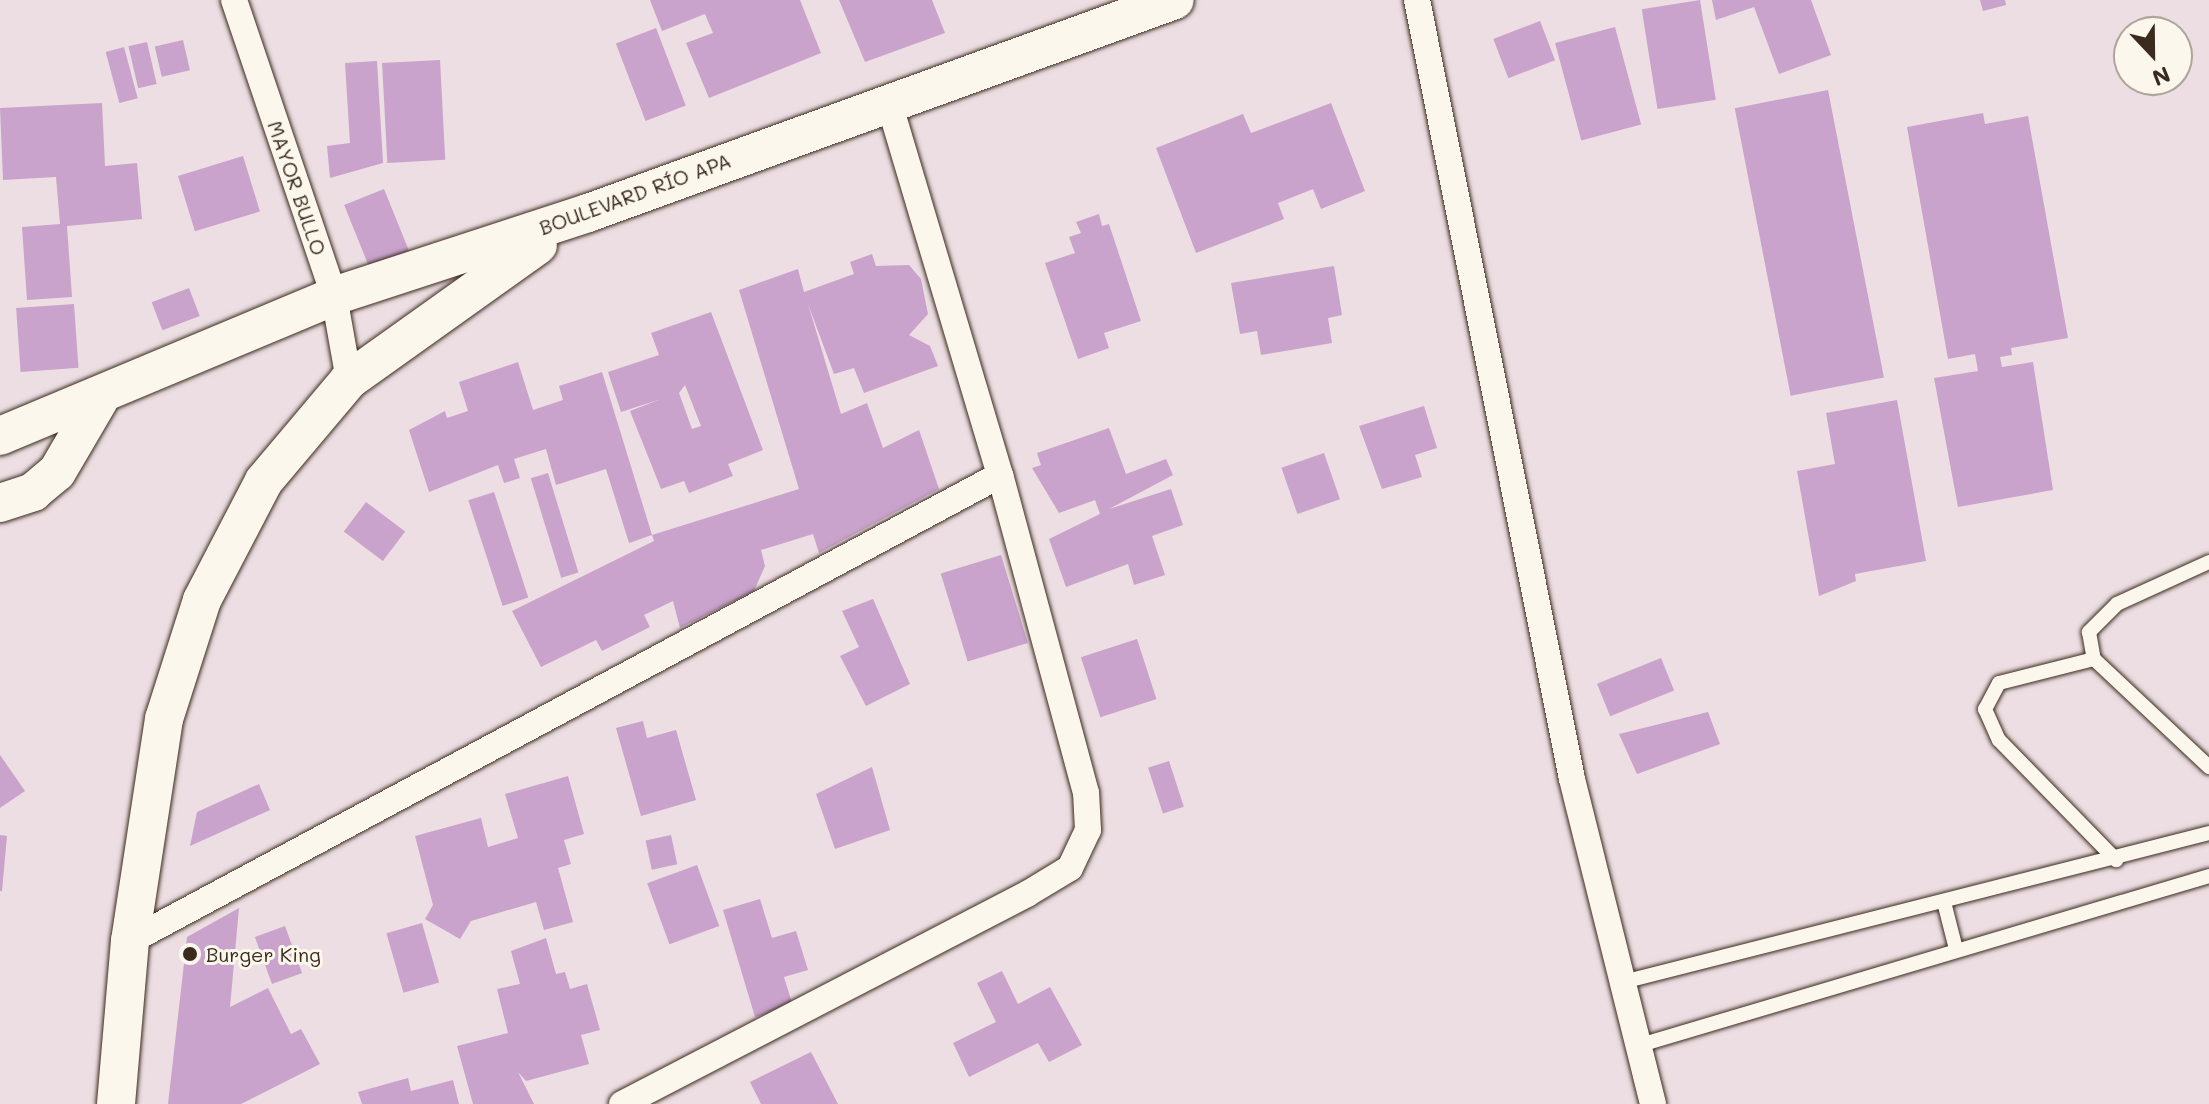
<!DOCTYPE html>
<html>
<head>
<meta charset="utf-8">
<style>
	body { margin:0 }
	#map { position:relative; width:2209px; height:1104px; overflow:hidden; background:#ecdee2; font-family:Mali,sans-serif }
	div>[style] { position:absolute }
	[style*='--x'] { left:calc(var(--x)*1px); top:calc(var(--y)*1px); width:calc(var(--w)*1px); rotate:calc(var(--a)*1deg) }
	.building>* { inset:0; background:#c9a3cb; transform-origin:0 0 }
	.roads { filter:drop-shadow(0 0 2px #3b2a1e) drop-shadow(0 0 2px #3b2a1e) }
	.lane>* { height:14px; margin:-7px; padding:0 7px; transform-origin:7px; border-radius:7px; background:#fbf7ec }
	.street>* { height:26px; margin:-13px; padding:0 13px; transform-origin:13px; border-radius:13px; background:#fbf7ec }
	.secondary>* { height:38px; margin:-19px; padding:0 19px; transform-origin:19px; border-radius:19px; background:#fbf7ec }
	.dots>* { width:22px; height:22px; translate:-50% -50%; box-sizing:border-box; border:4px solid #fbf7ec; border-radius:50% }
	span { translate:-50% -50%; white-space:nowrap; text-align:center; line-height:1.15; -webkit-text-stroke:6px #fbf7ec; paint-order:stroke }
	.street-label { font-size:20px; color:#3b2a1e }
	.poi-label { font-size:20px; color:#3b2a1e }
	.left { translate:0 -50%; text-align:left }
	.north { position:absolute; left:2113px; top:16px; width:80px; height:80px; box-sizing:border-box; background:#fbf7ec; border:2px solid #aea59a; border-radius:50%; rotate:158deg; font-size:22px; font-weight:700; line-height:32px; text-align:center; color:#3b2a1e }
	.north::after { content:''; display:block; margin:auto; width:28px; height:36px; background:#3b2a1e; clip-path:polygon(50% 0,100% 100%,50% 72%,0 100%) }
</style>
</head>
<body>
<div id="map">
	<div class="building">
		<div style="clip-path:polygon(650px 0,800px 0,821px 53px,709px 98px,686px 43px,713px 33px,705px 14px,662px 31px)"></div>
		<div style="clip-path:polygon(839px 0,932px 0,945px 33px,865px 62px)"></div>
		<div style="left:1700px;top:0;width:101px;height:59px;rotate:81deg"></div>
		<div style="clip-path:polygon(1712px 0,1811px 0,1831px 55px,1779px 74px,1754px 7px,1716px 20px)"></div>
		<div style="clip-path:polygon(1980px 0,2005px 0,2006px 5px,1983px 11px)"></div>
		<div style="left:1540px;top:21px;width:42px;height:50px;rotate:69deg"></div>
		<div style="left:1615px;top:27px;width:101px;height:62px;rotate:75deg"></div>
		<div style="left:656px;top:28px;width:83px;height:43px;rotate:69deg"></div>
		<div style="left:183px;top:40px;width:31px;height:29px;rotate:77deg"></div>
		<div style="left:147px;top:42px;width:43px;height:19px;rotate:77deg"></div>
		<div style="left:124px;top:47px;width:53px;height:19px;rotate:75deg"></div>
		<div style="left:440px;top:60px;width:100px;height:58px;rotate:87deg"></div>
		<div style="clip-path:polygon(377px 61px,383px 163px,330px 178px,327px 146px,350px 143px,345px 63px)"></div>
		<div style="left:1828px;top:90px;width:293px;height:95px;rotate:79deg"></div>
		<div style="clip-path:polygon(102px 103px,105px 166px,137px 163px,142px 219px,67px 226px,72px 297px,27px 300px,22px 227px,60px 224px,56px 177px,3px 180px,0 108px)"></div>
		<div style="clip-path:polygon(1331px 103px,1365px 191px,1321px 209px,1313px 189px,1278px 203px,1284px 219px,1196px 253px,1156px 148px,1243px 114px,1251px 133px)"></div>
		<div style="clip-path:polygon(1983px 113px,1985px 124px,2028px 116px,2068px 338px,2011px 348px,2012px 355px,2000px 357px,2002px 367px,2033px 362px,2053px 490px,1958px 507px,1934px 378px,1978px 371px,1975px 354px,1948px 359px,1907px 127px)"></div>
		<div style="left:243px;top:156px;width:58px;height:68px;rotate:73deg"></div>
		<div style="left:384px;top:189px;width:71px;height:43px;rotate:68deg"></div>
		<div style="clip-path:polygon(1099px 214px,1102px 226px,1109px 224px,1141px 321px,1104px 333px,1109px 348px,1078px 359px,1045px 263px,1075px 253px,1069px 237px,1081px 233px,1076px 222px)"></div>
		<div style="clip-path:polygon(872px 254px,876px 266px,909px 265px,921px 279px,928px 314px,909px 335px,930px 346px,938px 366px,864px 393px,854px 368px,834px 374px,808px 304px,841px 414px,867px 403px,883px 448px,919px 430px,939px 489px,819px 553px,813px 534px,761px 550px,765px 566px,754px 591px,680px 628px,673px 601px,644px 615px,650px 627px,602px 651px,596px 640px,541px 667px,512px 611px,654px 541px,652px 535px,799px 489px,739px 290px,798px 269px,804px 292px,854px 274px,850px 262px)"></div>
		<div style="clip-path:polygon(1334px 266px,1342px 315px,1328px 318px,1332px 343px,1261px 355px,1257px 331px,1240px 334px,1231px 283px)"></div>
		<div style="left:189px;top:288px;width:30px;height:40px;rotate:69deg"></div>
		<div style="left:74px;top:304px;width:64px;height:58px;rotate:86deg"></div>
		<div style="clip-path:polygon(evenodd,711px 312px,763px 450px,728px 464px,733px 476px,689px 493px,684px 481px,661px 489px,630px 411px,661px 399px,621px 412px,608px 372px,659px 355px,651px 333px,711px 312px,685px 385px,701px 426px,692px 429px,679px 393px,685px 385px)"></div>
		<div style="clip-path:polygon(518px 362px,533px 410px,563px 400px,559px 386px,602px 372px,652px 535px,629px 543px,606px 469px,556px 485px,546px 449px,514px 459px,520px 478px,504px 483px,498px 465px,429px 492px,409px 430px,445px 411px,447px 418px,468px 411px,459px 382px)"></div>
		<div style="clip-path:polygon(1897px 400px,1926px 561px,1855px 574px,1856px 581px,1819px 596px,1797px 471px,1835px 464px,1826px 413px)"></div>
		<div style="clip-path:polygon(1424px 406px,1437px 448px,1415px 455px,1422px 477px,1382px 489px,1359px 426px)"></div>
		<div style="clip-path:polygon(1109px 428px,1126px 474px,1166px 459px,1173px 475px,1109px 509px,1171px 489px,1183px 525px,1152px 536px,1165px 575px,1134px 585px,1128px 564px,1066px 587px,1049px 539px,1100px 514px,1095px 500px,1059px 513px,1032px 468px,1041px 465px,1037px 453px)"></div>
		<div style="left:1324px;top:453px;width:49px;height:45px;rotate:71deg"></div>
		<div style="left:548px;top:473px;width:104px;height:18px;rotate:73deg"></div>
		<div style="left:494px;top:492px;width:111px;height:27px;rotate:72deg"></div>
		<div style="left:366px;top:502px;width:49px;height:37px;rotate:37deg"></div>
		<div style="left:1001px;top:555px;width:92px;height:63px;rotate:73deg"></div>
		<div style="clip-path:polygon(873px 599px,910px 684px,866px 706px,840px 656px,859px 647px,842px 611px)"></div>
		<div style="left:1137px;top:639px;width:63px;height:59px;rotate:72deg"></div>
		<div style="left:1661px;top:658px;width:35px;height:69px;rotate:68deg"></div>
		<div style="clip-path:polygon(1708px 712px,1720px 744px,1637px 774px,1619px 734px)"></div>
		<div style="clip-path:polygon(643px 721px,647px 738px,676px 730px,696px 800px,641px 816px,616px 728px)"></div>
		<div style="clip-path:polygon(0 755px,25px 791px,0 808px)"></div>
		<div style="left:1169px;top:761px;width:48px;height:22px;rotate:72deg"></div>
		<div style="clip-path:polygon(872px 767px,890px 830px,835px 849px,816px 794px)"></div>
		<div style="clip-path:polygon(568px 776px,584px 834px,564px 840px,571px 864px,558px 868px,573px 922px,544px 930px,536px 902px,471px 921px,460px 939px,425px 919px,433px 905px,415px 836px,481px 818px,488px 847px,518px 838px,505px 794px)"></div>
		<div style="clip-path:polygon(259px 784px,270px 810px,190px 846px,197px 812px)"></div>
		<div style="clip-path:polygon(0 835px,7px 836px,2px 891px,0 891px)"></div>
		<div style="left:671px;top:835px;width:30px;height:26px;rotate:78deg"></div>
		<div style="left:697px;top:865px;width:65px;height:53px;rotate:70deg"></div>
		<div style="clip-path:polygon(760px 899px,772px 938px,796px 931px,808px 970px,784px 977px,793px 1006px,755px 1017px,723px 910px)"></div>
		<div style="clip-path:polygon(239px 908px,230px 1007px,268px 988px,291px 1034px,301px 1029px,320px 1064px,241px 1104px,168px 1104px,187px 937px)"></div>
		<div style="left:422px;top:923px;width:62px;height:37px;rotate:74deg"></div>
		<div style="left:285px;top:926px;width:50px;height:32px;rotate:70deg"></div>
		<div style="clip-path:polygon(546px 938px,556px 974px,565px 972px,570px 989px,587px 984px,600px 1030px,581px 1035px,589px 1064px,526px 1081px,518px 1072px,534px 1104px,473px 1104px,457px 1046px,508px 1033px,497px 989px,520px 984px,511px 951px)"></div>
		<div style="clip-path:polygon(1002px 971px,1018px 1004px,1050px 987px,1082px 1045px,1049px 1062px,1038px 1043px,969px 1077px,953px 1043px,996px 1022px,977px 983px)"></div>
		<div style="clip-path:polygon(811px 1052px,838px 1104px,761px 1104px,750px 1082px)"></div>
		<div style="clip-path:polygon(408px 1078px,411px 1091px,453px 1080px,459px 1104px,362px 1104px,358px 1092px)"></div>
	</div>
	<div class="roads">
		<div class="lane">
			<div style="--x:2209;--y:562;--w:101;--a:155.5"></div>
			<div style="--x:2117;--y:604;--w:40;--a:135"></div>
			<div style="--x:2089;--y:632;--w:27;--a:80"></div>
			<div style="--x:2094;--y:659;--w:158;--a:43.2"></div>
			<div style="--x:2094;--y:659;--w:98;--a:165.8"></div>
			<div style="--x:1999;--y:683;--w:30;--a:118"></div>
			<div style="--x:1985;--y:709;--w:34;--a:66"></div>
			<div style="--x:1999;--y:740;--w:168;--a:45.7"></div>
			<div style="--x:1944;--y:902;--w:49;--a:75.7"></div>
			<div style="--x:1619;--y:983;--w:609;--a:-14.26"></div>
			<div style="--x:1637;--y:1046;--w:597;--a:-16.55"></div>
		</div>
		<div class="street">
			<div style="--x:234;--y:0;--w:312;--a:71.3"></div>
			<div style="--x:334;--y:296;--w:85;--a:79.9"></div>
			<div style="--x:1417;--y:0;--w:794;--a:78.75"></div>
			<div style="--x:1572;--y:779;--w:335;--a:76"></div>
			<div style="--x:130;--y:941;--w:987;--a:-28.17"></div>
			<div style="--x:622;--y:1104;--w:456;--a:-27.4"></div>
			<div style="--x:1027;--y:894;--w:50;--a:-31.2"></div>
			<div style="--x:1070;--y:868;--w:42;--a:-64.7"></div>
			<div style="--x:1088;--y:830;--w:37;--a:-93"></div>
			<div style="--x:1086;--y:793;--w:329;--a:-105.1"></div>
			<div style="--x:1000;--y:475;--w:388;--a:-106.6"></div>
		</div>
		<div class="secondary">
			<div style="--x:0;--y:436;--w:362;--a:-22.7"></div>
			<div style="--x:334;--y:296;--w:267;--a:-18.1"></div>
			<div style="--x:588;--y:213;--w:624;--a:-19.94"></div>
			<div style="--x:0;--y:503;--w:35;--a:-18"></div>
			<div style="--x:33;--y:492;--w:31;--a:-40"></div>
			<div style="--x:57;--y:472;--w:83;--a:-59.7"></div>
			<div style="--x:116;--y:1104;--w:164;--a:-85.1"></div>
			<div style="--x:130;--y:941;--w:225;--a:-81.3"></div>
			<div style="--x:164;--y:719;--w:125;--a:-72.3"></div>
			<div style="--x:202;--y:600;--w:134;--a:-62.5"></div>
			<div style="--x:264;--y:481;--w:132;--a:-49.9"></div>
			<div style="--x:349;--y:380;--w:232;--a:-35.5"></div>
		</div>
	</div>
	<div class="dots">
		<div style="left:190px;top:954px;background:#3b2a1e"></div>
	</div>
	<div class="street-label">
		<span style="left:297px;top:188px;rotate:71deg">MAYOR BULLO</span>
		<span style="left:635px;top:194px;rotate:-20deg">BOULEVARD RÍO APA</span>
	</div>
	<div class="poi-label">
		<span class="left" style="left:206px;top:954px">Burger King</span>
	</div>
	<div class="north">N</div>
</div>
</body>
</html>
